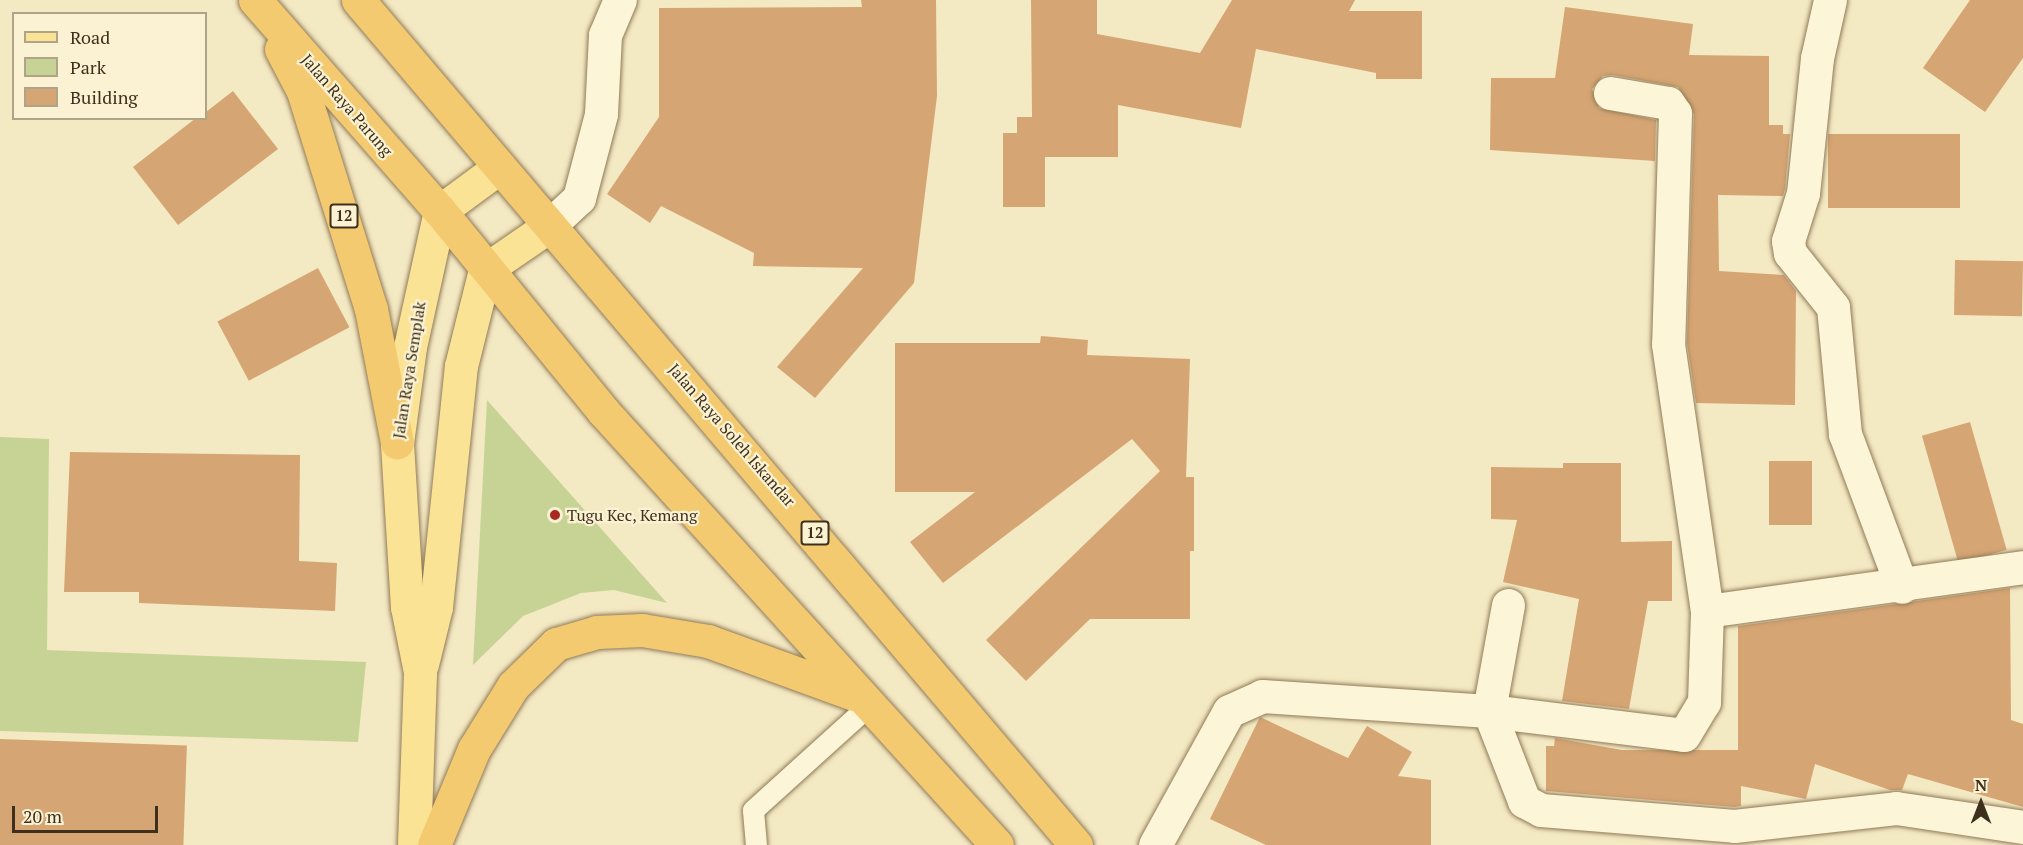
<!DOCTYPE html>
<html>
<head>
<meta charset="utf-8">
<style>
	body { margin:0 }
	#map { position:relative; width:2023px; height:845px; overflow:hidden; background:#f3e9c3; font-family:"PT Serif",serif }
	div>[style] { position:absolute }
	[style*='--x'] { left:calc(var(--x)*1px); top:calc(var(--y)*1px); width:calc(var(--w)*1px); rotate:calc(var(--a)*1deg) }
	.green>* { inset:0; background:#c7d395 }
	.building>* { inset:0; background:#d6a574; transform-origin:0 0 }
	.roads { filter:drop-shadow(0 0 2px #907a57) drop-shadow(0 0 2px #907a57) }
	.service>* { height:21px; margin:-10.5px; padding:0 10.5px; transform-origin:10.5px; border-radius:10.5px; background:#fdf5d7 }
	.minor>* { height:33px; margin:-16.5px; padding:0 16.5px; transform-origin:16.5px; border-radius:16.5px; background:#fdf5d7 }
	.primary>* { height:33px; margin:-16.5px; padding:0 16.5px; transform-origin:16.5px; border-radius:16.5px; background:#fbe396 }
	.trunk>* { height:33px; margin:-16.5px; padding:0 16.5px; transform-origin:16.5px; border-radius:16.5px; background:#f4ca70 }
	.dots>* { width:16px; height:16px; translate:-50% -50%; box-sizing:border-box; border:3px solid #faf2d3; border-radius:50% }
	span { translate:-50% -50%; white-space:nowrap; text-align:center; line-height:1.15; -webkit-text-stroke:4.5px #faf2d3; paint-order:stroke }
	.shield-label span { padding:2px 4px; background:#faf2d3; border:2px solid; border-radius:4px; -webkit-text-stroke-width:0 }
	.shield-label { font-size:15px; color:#3e301d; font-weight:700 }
	.street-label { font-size:16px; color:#3e301d }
	.poi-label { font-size:16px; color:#3e301d }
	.left { translate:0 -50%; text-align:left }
	.legend { position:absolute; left:12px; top:12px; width:195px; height:108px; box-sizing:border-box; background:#faf2d3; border:2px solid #afa48a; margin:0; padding:8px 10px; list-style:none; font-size:18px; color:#3e301d }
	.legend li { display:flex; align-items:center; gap:12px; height:30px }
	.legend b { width:30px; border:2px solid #afa48a }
	.north { position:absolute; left:1951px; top:773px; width:60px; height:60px; -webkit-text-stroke:4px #faf2d3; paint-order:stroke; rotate:0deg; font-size:16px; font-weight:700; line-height:24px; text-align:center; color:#3e301d }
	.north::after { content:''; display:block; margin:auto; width:21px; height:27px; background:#3e301d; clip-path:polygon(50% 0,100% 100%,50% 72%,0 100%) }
	.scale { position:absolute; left:12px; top:806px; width:146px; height:27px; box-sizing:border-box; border:3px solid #3e301d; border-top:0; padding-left:8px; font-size:18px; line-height:21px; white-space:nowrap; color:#3e301d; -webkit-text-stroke:4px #faf2d3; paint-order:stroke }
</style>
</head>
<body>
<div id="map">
	<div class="green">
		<div style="clip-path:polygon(487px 400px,667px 603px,614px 590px,581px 593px,523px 616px,473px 665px)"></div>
		<div style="clip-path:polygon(0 437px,49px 439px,47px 650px,366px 662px,358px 742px,0 731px)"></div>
	</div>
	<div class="building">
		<div style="clip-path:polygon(861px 0,936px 0,937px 96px,914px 283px,815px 398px,777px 367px,863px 268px,753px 266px,754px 253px,661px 206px,650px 223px,607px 194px,659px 117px,659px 8px,862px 7px)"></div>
		<div style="clip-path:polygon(1031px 0,1097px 0,1097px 34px,1200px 53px,1232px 0,1355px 0,1349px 11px,1422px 11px,1422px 79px,1376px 79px,1376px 73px,1256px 49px,1241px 128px,1118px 105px,1118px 157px,1045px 157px,1045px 207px,1003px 207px,1003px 133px,1017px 133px,1017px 117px,1032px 117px)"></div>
		<div style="clip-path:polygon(1970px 0,2023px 0,2023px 58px,1985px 112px,1923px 68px)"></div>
		<div style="clip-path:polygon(1565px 7px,1693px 24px,1689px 55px,1769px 56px,1769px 125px,1783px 125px,1783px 134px,1790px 134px,1785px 189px,1783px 196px,1718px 195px,1719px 271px,1784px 275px,1796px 291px,1795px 405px,1696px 403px,1687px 343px,1694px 114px,1678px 87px,1613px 75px,1603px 76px,1592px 89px,1599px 108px,1656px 120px,1655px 161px,1490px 150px,1491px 78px,1555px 78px)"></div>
		<div style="clip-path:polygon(233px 91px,278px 149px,178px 225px,133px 167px,196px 118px,206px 118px,206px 112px)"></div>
		<div style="left:1828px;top:134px;width:132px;height:74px"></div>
		<div style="left:1955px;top:260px;width:68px;height:55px;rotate:1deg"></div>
		<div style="left:318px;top:268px;width:67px;height:114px;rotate:62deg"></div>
		<div style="clip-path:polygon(1041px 336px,1088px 340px,1087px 355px,1190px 359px,1186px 477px,1194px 477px,1194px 551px,1190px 551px,1190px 619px,1090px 619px,1026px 681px,986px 640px,1160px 471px,1132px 439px,943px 583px,910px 542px,975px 492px,895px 492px,895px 343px,1040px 343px)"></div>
		<div style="left:1970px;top:422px;width:133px;height:50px;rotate:74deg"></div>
		<div style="clip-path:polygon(70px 452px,300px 455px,299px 561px,337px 563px,335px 611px,139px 603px,139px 592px,64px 592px)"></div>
		<div style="left:1769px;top:461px;width:43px;height:64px"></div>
		<div style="clip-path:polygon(1563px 463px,1621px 463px,1621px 542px,1672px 541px,1672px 601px,1648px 601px,1629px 709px,1562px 701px,1579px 599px,1503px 582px,1517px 520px,1491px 519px,1491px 467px,1563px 468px)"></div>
		<div style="clip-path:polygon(2010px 588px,2011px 720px,2023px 724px,2023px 807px,1908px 774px,1902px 790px,1890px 790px,1815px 764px,1806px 799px,1741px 786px,1741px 806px,1734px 807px,1546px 791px,1546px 746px,1554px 746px,1555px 738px,1622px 750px,1738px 750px,1738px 626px)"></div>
		<div style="clip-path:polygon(1260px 717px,1348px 758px,1367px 726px,1412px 752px,1398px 776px,1431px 780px,1431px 845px,1266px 845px,1210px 819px)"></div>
		<div style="left:0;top:739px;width:187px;height:106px;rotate:2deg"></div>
	</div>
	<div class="roads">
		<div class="service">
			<div style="--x:756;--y:845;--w:35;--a:-95"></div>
			<div style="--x:753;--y:810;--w:155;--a:-42.1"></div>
		</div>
		<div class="minor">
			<div style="--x:1830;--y:0;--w:59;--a:102.6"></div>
			<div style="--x:1817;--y:58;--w:136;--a:95.9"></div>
			<div style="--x:1803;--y:193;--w:50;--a:107.4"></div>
			<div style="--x:1788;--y:241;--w:12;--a:81"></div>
			<div style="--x:1790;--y:253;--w:69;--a:51.5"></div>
			<div style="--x:1833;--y:307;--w:128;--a:84.6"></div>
			<div style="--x:1845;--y:434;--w:163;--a:69.6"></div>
			<div style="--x:1610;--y:93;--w:59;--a:9.8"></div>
			<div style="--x:1668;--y:103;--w:12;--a:55"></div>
			<div style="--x:1675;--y:113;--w:231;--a:91.7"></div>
			<div style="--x:1668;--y:344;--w:270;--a:81.7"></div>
			<div style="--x:549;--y:226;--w:41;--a:-43"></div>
			<div style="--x:579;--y:198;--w:87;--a:-75.3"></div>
			<div style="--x:601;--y:114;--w:79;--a:-87.1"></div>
			<div style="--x:605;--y:35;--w:38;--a:-67"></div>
			<div style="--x:1508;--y:605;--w:108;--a:100.2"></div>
			<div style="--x:1489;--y:711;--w:97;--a:68.7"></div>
			<div style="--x:1524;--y:801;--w:19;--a:28"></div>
			<div style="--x:1541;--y:810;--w:194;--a:4.7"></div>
			<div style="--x:1734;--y:826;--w:163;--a:-6.3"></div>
			<div style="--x:1896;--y:808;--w:128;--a:8.5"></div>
			<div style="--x:1155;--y:845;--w:153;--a:-61.1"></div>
			<div style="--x:1229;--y:711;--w:36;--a:-24"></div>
			<div style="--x:1262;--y:696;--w:227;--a:3.8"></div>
			<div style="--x:1489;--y:711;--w:196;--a:7"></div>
			<div style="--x:1684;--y:735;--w:39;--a:-59"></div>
			<div style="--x:1704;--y:702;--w:91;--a:-88.1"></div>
			<div style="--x:1707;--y:611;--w:319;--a:-7.9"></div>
		</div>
		<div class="primary">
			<div style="--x:422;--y:664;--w:59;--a:-76.2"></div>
			<div style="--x:436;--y:607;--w:242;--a:-84.1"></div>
			<div style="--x:461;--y:366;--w:99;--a:-76"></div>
			<div style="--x:485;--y:270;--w:78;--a:-34.5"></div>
			<div style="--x:414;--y:845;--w:173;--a:-88"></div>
			<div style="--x:420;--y:672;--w:66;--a:-101.3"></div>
			<div style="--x:407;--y:607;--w:164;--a:-93.5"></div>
			<div style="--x:397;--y:443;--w:97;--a:-82.3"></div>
			<div style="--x:410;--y:347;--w:139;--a:-77.6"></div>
			<div style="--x:440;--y:211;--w:71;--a:-36.4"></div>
		</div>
		<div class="trunk">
			<div style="--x:255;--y:0;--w:281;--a:48.8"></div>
			<div style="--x:440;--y:211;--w:258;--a:50.8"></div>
			<div style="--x:603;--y:411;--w:586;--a:47.77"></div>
			<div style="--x:358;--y:0;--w:1109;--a:49.65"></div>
			<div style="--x:281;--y:49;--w:47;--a:62.4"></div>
			<div style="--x:303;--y:91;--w:228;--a:72.7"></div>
			<div style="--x:371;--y:309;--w:136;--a:79"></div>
			<div style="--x:434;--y:845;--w:104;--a:-67.4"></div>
			<div style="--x:474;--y:749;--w:74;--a:-58.2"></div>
			<div style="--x:513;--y:686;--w:60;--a:-44.3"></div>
			<div style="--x:556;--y:644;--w:43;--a:-16.3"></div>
			<div style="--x:597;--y:632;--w:45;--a:-2.5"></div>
			<div style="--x:642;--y:630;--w:67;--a:9.5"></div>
			<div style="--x:708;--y:641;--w:155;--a:20"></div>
		</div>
	</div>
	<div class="dots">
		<div style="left:555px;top:515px;background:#a7291f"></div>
	</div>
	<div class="shield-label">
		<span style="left:344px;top:216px">12</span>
		<span style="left:815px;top:533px">12</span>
	</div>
	<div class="street-label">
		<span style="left:347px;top:105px;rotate:49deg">Jalan Raya Parung</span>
		<span style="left:409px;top:370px;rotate:-81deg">Jalan Raya Semplak</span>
		<span style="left:732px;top:435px;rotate:49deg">Jalan Raya Soleh Iskandar</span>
	</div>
	<div class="poi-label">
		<span class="left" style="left:567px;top:515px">Tugu Kec, Kemang</span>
	</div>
	<ul class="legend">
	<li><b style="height:8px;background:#fbe396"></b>Road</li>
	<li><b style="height:16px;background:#c7d395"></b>Park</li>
	<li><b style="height:16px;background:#d6a574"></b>Building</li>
	</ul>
	<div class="north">N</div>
	<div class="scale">20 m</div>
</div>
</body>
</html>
